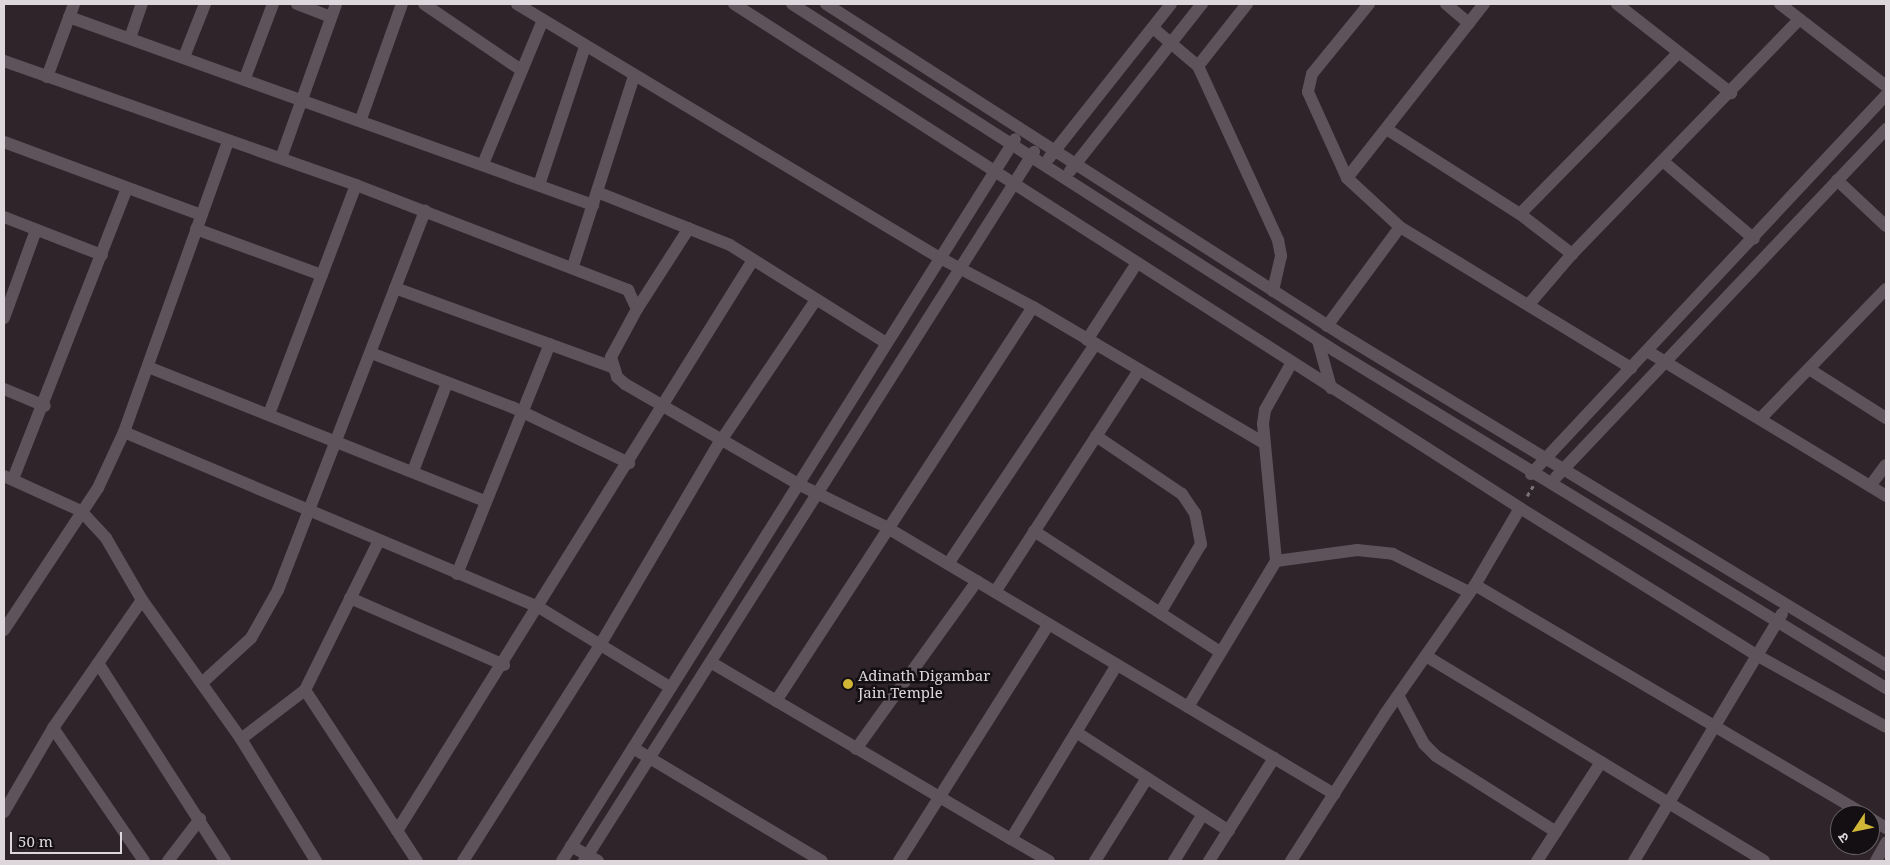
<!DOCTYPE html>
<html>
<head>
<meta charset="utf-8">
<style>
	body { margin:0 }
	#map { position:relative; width:1890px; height:865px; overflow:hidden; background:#2e242a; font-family:"Noto Serif","Noto Sans Devanagari",serif }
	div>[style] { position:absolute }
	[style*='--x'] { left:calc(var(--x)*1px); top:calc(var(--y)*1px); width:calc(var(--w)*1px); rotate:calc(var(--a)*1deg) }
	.path>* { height:2.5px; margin-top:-1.25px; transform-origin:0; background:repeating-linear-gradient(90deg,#7a7176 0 4px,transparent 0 8px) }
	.minor>* { height:12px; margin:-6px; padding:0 6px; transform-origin:6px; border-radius:6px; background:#5e535a }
	.dots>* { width:14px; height:14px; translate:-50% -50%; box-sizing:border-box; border:2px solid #130f12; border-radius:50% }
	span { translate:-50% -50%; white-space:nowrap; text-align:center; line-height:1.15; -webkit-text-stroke:5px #130f12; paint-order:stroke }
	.poi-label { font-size:15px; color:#ddd7db }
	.left { translate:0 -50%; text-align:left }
	.frame { position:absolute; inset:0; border:5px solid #ddd7db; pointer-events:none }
	.north { position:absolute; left:1830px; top:805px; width:50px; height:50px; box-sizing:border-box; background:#130f12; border:1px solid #645f62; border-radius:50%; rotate:236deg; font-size:14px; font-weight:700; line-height:20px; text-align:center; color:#ddd7db }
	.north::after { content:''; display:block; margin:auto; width:18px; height:22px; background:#d1b736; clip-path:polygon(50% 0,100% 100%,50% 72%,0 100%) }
	.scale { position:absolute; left:10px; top:832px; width:112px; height:22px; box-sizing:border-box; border:2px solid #ddd7db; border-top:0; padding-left:6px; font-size:15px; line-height:18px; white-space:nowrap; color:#ddd7db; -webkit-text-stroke:4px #130f12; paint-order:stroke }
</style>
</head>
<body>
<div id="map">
	<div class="path">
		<div style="--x:1527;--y:496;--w:12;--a:-59"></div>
	</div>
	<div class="minor">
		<div style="--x:297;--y:4;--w:36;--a:21"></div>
		<div style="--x:424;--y:4;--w:117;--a:34.2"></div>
		<div style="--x:517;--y:4;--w:496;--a:31"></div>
		<div style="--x:942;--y:259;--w:103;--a:27.8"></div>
		<div style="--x:1033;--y:307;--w:266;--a:30.5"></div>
		<div style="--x:734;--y:4;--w:934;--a:32.67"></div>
		<div style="--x:1520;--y:508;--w:280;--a:31.9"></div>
		<div style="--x:1758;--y:656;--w:146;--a:29"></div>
		<div style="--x:792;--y:4;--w:644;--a:32.58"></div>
		<div style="--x:1335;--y:351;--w:646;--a:31.45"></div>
		<div style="--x:826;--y:4;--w:615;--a:32.66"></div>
		<div style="--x:1344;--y:336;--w:634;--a:31.26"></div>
		<div style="--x:1369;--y:4;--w:90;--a:129.2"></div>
		<div style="--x:1312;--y:74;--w:18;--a:103"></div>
		<div style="--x:1308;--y:92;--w:94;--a:65.6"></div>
		<div style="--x:1347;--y:178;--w:72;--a:42.8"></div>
		<div style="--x:1400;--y:227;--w:271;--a:31.4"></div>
		<div style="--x:1446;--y:4;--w:30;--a:40"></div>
		<div style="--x:1617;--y:4;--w:145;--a:38"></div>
		<div style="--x:1780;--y:4;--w:134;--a:37.7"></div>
		<div style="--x:69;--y:17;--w:557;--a:19.74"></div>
		<div style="--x:1153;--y:28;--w:59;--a:40.2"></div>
		<div style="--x:1198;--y:66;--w:192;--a:65.3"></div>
		<div style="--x:1278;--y:240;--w:16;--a:79"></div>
		<div style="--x:1281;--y:256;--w:36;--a:103"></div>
		<div style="--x:130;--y:38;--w:36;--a:-71"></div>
		<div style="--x:184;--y:57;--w:57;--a:-68.4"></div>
		<div style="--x:4;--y:61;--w:373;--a:19.4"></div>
		<div style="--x:356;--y:185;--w:292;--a:21.1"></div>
		<div style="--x:628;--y:290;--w:21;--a:65"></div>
		<div style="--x:637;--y:309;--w:55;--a:118.4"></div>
		<div style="--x:611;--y:357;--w:21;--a:73"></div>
		<div style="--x:617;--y:377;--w:11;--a:41"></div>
		<div style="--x:625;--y:384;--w:200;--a:30"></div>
		<div style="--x:798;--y:484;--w:98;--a:26"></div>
		<div style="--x:886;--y:527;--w:522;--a:30.79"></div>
		<div style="--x:1198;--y:66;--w:79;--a:-51.7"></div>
		<div style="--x:47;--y:77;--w:78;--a:-69.7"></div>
		<div style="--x:245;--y:78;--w:79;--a:-69.3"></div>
		<div style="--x:361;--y:119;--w:122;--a:-70.4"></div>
		<div style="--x:1388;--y:130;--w:156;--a:32.5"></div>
		<div style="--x:1520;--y:214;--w:66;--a:37.6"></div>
		<div style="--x:4;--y:142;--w:210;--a:20.3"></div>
		<div style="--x:281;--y:158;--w:164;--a:-70.3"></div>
		<div style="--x:1049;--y:158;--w:196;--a:-51.6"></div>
		<div style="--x:1664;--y:162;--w:118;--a:40.5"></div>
		<div style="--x:483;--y:164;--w:156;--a:-67.4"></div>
		<div style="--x:1070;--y:171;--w:213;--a:-51.7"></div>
		<div style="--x:1347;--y:178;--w:221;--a:-51.8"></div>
		<div style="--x:1837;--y:180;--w:67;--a:43.2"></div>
		<div style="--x:539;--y:185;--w:145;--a:-71.6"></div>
		<div style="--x:597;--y:192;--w:143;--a:21.7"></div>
		<div style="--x:730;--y:245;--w:184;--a:32.1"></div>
		<div style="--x:1520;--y:214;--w:226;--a:-45.5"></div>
		<div style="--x:4;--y:217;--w:105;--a:21.2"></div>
		<div style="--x:196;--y:229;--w:134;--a:20.1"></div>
		<div style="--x:573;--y:266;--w:200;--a:-72.2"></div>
		<div style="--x:395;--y:288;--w:231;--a:20"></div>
		<div style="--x:1530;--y:303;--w:65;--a:-49.4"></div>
		<div style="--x:1572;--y:254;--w:327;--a:-45.9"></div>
		<div style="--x:637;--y:309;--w:96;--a:-57.3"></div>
		<div style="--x:4;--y:318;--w:94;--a:-70"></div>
		<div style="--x:1327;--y:326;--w:123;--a:-53.6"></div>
		<div style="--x:1087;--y:340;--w:92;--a:-57"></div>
		<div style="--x:1318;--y:341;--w:49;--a:74.5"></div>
		<div style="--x:1647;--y:351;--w:280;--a:31.2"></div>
		<div style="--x:371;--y:353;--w:151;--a:21"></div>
		<div style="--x:512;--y:407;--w:130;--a:25.6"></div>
		<div style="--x:148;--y:367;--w:363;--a:21.7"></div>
		<div style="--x:1809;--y:369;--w:91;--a:32.5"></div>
		<div style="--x:4;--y:389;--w:44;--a:22.5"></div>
		<div style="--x:269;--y:414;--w:245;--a:-69.2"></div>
		<div style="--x:1760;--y:419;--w:181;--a:-45.9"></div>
		<div style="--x:124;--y:432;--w:452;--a:22.9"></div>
		<div style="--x:540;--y:608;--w:153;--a:31.4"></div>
		<div style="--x:1096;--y:436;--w:104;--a:34"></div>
		<div style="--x:1182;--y:494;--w:23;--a:56"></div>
		<div style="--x:1195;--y:513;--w:32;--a:79"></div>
		<div style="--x:1201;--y:544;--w:80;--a:120.7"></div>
		<div style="--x:413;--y:471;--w:94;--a:-68.9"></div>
		<div style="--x:1531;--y:474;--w:519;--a:-46.87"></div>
		<div style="--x:4;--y:476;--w:85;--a:24.4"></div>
		<div style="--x:81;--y:511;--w:37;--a:47"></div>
		<div style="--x:106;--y:538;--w:72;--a:59.9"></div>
		<div style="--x:142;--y:600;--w:171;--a:54.5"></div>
		<div style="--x:241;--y:739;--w:143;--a:58.4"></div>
		<div style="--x:1556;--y:477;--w:480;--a:-46.5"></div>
		<div style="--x:13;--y:479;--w:310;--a:-68.6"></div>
		<div style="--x:1870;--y:486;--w:26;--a:-53"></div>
		<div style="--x:1034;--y:531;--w:222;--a:33"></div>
		<div style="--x:1276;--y:561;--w:138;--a:-95.4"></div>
		<div style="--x:1263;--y:424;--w:14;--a:-82"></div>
		<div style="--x:1265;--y:410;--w:55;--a:-60.6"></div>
		<div style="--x:948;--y:564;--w:265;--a:-56.2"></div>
		<div style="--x:457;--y:574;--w:248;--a:-68"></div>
		<div style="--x:1475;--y:585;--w:453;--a:30.5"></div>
		<div style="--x:995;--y:592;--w:265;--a:-57"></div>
		<div style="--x:350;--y:598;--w:168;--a:23.5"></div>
		<div style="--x:4;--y:630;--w:170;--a:-56.5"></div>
		<div style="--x:98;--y:488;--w:62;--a:-65.1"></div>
		<div style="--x:124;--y:432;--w:309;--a:-70.3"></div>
		<div style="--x:1426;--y:656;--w:395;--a:31.2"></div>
		<div style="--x:98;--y:663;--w:235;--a:57.3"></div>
		<div style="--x:712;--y:663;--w:347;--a:30.5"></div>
		<div style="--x:203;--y:682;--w:65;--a:-42.5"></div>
		<div style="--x:251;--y:638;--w:55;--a:-60.6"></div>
		<div style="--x:278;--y:590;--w:407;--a:-68.8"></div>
		<div style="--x:305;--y:690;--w:167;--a:-63.7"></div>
		<div style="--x:1399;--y:697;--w:53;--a:62"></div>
		<div style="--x:1424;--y:744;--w:17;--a:45"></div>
		<div style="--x:1436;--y:756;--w:142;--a:32.3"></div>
		<div style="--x:776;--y:701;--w:470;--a:-56.9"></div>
		<div style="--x:1188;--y:707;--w:170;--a:-58.9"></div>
		<div style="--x:1276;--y:561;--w:82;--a:-7.7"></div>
		<div style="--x:1357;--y:550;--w:36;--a:6"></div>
		<div style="--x:1393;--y:554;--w:85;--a:26.6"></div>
		<div style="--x:53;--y:728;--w:161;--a:55.6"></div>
		<div style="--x:1076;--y:732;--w:182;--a:32.9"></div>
		<div style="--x:241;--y:739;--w:81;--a:-37.4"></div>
		<div style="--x:305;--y:690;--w:204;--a:56.8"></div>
		<div style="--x:633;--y:748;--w:220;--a:30.9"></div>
		<div style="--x:856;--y:749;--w:207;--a:-54.2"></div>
		<div style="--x:4;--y:812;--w:97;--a:-59.7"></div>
		<div style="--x:53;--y:728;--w:156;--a:-55.2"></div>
		<div style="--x:1870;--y:818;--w:19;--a:32"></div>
		<div style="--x:397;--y:831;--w:673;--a:-58.06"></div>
		<div style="--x:571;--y:846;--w:31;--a:29"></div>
		<div style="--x:168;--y:861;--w:53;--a:-52.7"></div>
		<div style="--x:463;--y:861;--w:256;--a:-57.6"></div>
		<div style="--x:600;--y:645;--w:232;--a:-59.5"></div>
		<div style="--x:718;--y:445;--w:174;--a:-56"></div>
		<div style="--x:562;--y:861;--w:852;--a:-57.89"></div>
		<div style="--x:584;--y:861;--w:840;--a:-57.6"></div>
		<div style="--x:899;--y:861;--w:280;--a:-57.7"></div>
		<div style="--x:1049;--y:861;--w:44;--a:-149.9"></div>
		<div style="--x:1011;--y:839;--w:204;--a:-58.7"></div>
		<div style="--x:1095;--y:861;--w:98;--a:-57.9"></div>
		<div style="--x:1174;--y:861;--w:55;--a:-58.3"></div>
		<div style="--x:1209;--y:861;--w:122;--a:-57.7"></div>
		<div style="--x:1291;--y:861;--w:174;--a:-57.4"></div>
		<div style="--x:1385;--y:714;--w:157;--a:-55.1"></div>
		<div style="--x:1475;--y:585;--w:89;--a:-59.7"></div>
		<div style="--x:1537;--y:861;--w:118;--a:-57.1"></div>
		<div style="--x:1634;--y:861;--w:288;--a:-59.1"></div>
		<div style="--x:1876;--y:861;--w:21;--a:-61"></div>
	</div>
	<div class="dots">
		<div style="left:848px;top:684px;background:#d1b736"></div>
	</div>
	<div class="poi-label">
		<span class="left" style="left:858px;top:684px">Adinath Digambar<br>Jain Temple</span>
	</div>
	<div class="frame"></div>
	<div class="north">उ</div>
	<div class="scale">50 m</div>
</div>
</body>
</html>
